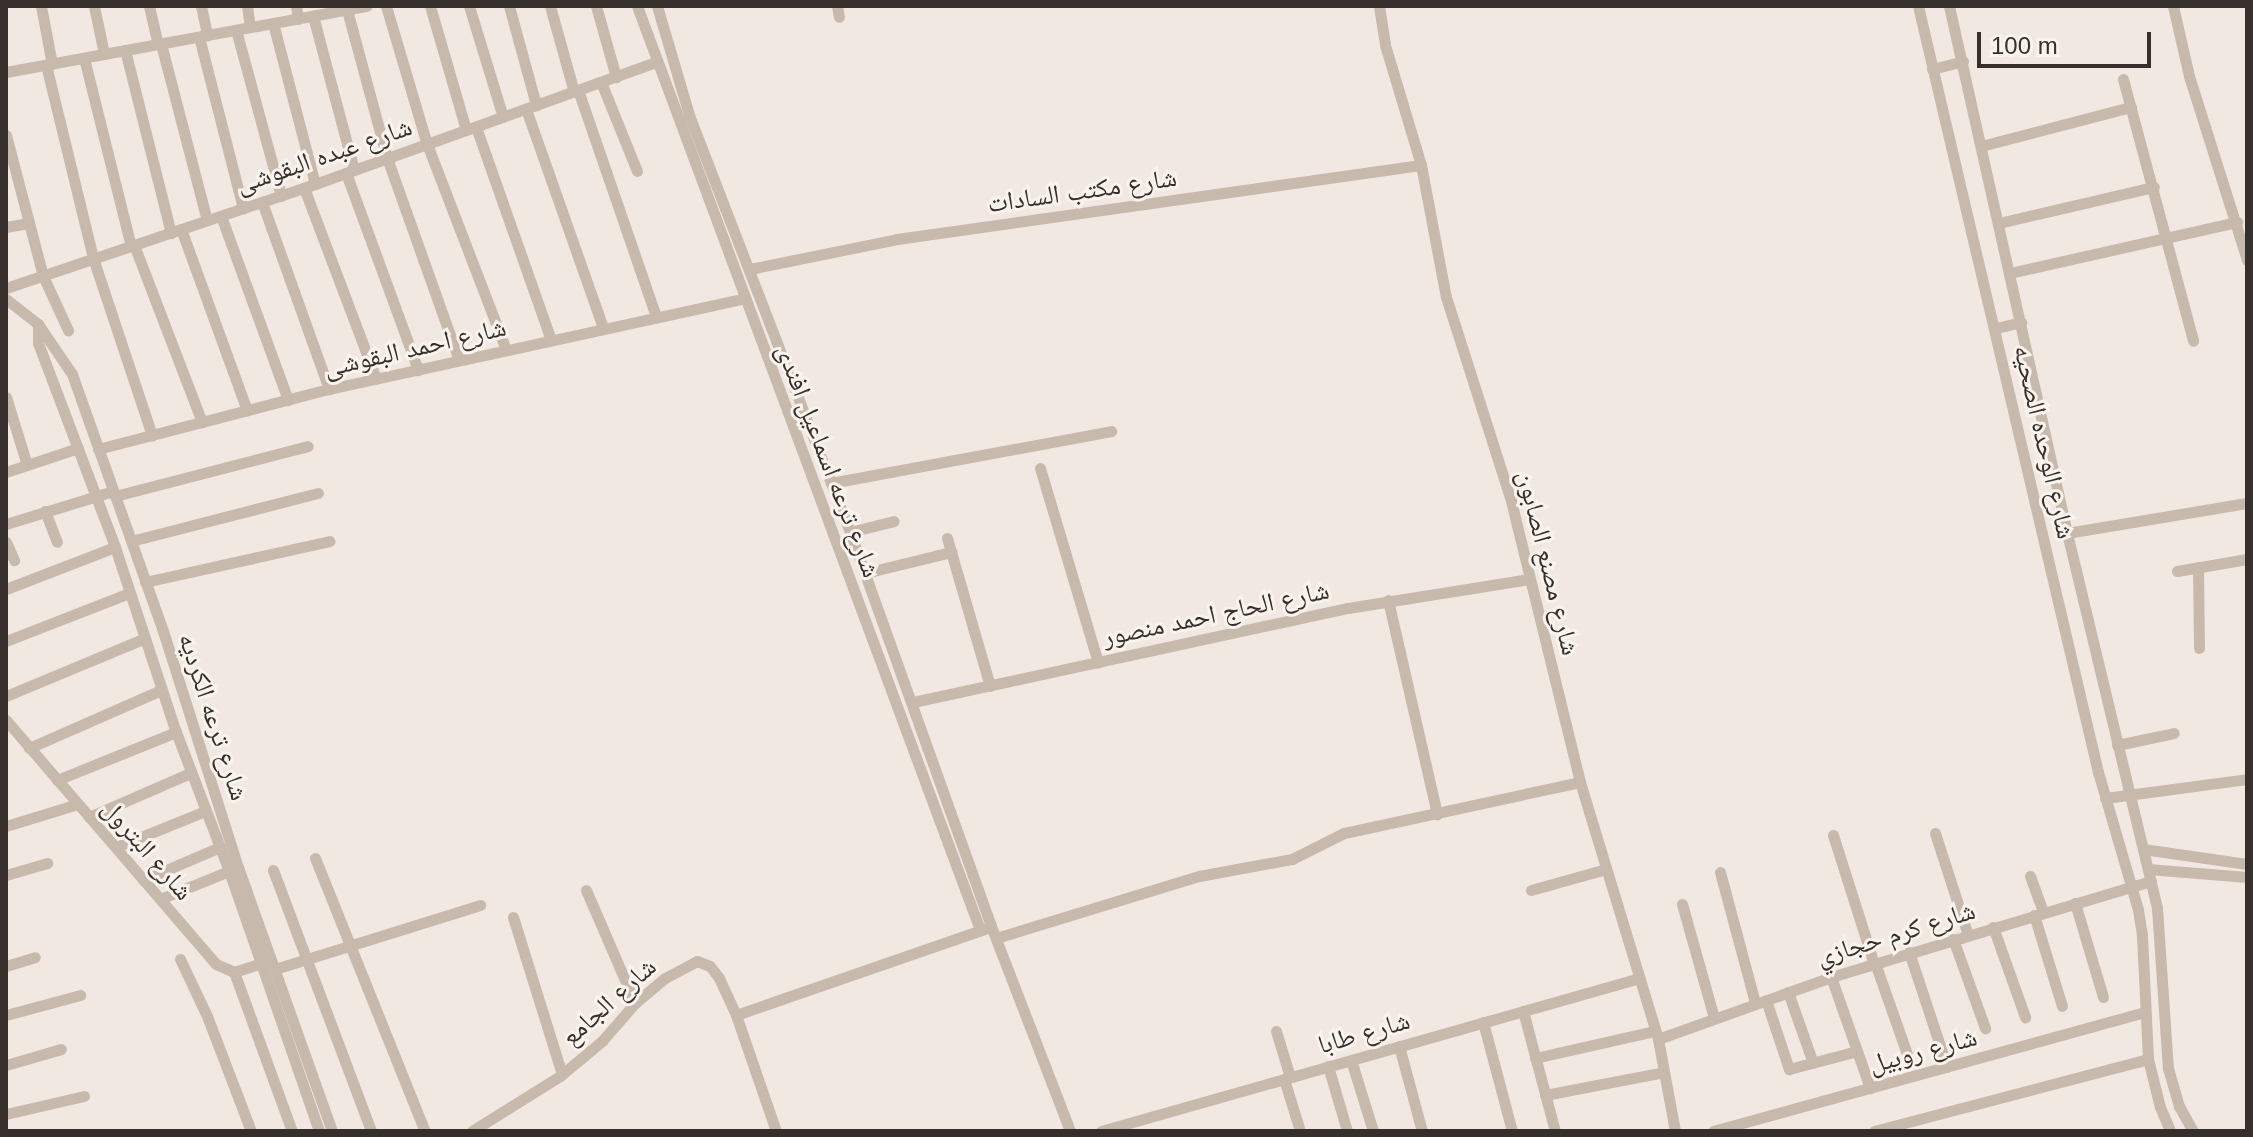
<!DOCTYPE html>
<html>
<head>
<meta charset="utf-8">
<style>
	body { margin:0 }
	#map { position:relative; width:2253px; height:1137px; overflow:hidden; background:#f1e9e1; font-family:Helvetica,"Noto Naskh Arabic",sans-serif }
	div>[style] { position:absolute }
	[style*='--x'] { left:calc(var(--x)*1px); top:calc(var(--y)*1px); width:calc(var(--w)*1px); rotate:calc(var(--a)*1deg) }
	.minor>* { height:11px; margin:-5.5px; padding:0 5.5px; transform-origin:5.5px; border-radius:5.5px; background:#c8b9ad }
	span { translate:-50% -50%; white-space:nowrap; text-align:center; line-height:1.15; -webkit-text-stroke:6px #f9f3ed; paint-order:stroke }
	.street-label { font-size:26px; color:#372f2b }
	.frame { position:absolute; inset:0; border:8px solid #372f2b; pointer-events:none }
	.scale { position:absolute; left:1977px; top:32px; width:174px; height:36px; box-sizing:border-box; border:4px solid #372f2b; border-top:0; padding-left:10px; font-size:24px; line-height:28px; white-space:nowrap; color:#372f2b; -webkit-text-stroke:6px #f9f3ed; paint-order:stroke }
</style>
</head>
<body>
<div id="map">
	<div class="minor">
		<div style="--x:41;--y:6;--w:59;--a:79.3"></div>
		<div style="--x:94;--y:6;--w:49;--a:78.2"></div>
		<div style="--x:149;--y:6;--w:39;--a:77"></div>
		<div style="--x:201;--y:6;--w:30;--a:78"></div>
		<div style="--x:247;--y:6;--w:21;--a:82"></div>
		<div style="--x:296;--y:6;--w:13;--a:81"></div>
		<div style="--x:386;--y:6;--w:144;--a:73.5"></div>
		<div style="--x:427;--y:144;--w:221;--a:69"></div>
		<div style="--x:430;--y:6;--w:129;--a:73.8"></div>
		<div style="--x:469;--y:6;--w:116;--a:73"></div>
		<div style="--x:509;--y:6;--w:103;--a:74.7"></div>
		<div style="--x:550;--y:6;--w:89;--a:74.4"></div>
		<div style="--x:596;--y:6;--w:74;--a:74.3"></div>
		<div style="--x:637;--y:6;--w:986;--a:69.63"></div>
		<div style="--x:657;--y:6;--w:114;--a:73.6"></div>
		<div style="--x:689;--y:115;--w:447;--a:68.9"></div>
		<div style="--x:850;--y:532;--w:418;--a:70.3"></div>
		<div style="--x:991;--y:926;--w:220;--a:68.9"></div>
		<div style="--x:837;--y:6;--w:11;--a:80"></div>
		<div style="--x:1379;--y:6;--w:39;--a:81"></div>
		<div style="--x:1385;--y:45;--w:125;--a:73.3"></div>
		<div style="--x:1421;--y:165;--w:134;--a:79.3"></div>
		<div style="--x:1446;--y:297;--w:214;--a:72.3"></div>
		<div style="--x:1511;--y:501;--w:289;--a:76.2"></div>
		<div style="--x:1580;--y:782;--w:269;--a:73.1"></div>
		<div style="--x:1658;--y:1039;--w:94;--a:79.5"></div>
		<div style="--x:1918;--y:6;--w:787;--a:76.78"></div>
		<div style="--x:2098;--y:772;--w:144;--a:73.8"></div>
		<div style="--x:2138;--y:910;--w:26;--a:81"></div>
		<div style="--x:2142;--y:936;--w:123;--a:87.2"></div>
		<div style="--x:2148;--y:1059;--w:49;--a:76"></div>
		<div style="--x:2160;--y:1107;--w:26;--a:67"></div>
		<div style="--x:1949;--y:6;--w:540;--a:77.38"></div>
		<div style="--x:2067;--y:533;--w:386;--a:76.5"></div>
		<div style="--x:2157;--y:908;--w:160;--a:86.1"></div>
		<div style="--x:2168;--y:1068;--w:40;--a:74"></div>
		<div style="--x:2179;--y:1106;--w:29;--a:61"></div>
		<div style="--x:2173;--y:6;--w:72;--a:77.1"></div>
		<div style="--x:2189;--y:76;--w:193;--a:72.5"></div>
		<div style="--x:347;--y:10;--w:153;--a:74.9"></div>
		<div style="--x:387;--y:158;--w:214;--a:70.4"></div>
		<div style="--x:313;--y:16;--w:159;--a:75.1"></div>
		<div style="--x:273;--y:23;--w:166;--a:75.4"></div>
		<div style="--x:236;--y:30;--w:172;--a:74.8"></div>
		<div style="--x:199;--y:37;--w:177;--a:75.6"></div>
		<div style="--x:161;--y:44;--w:182;--a:75.4"></div>
		<div style="--x:125;--y:50;--w:189;--a:75.9"></div>
		<div style="--x:84;--y:58;--w:194;--a:76"></div>
		<div style="--x:46;--y:65;--w:199;--a:76.3"></div>
		<div style="--x:93;--y:258;--w:187;--a:71.6"></div>
		<div style="--x:1932;--y:69;--w:32;--a:-14"></div>
		<div style="--x:6;--y:72;--w:367;--a:-10.4"></div>
		<div style="--x:2123;--y:79;--w:271;--a:75"></div>
		<div style="--x:601;--y:82;--w:96;--a:68"></div>
		<div style="--x:578;--y:90;--w:240;--a:71"></div>
		<div style="--x:526;--y:109;--w:232;--a:70.6"></div>
		<div style="--x:476;--y:127;--w:226;--a:70.6"></div>
		<div style="--x:6;--y:135;--w:146;--a:75.3"></div>
		<div style="--x:43;--y:276;--w:60;--a:65.2"></div>
		<div style="--x:1981;--y:146;--w:155;--a:-14.6"></div>
		<div style="--x:346;--y:173;--w:210;--a:69.9"></div>
		<div style="--x:304;--y:188;--w:204;--a:69.3"></div>
		<div style="--x:262;--y:202;--w:199;--a:70.3"></div>
		<div style="--x:221;--y:216;--w:196;--a:70"></div>
		<div style="--x:1999;--y:223;--w:159;--a:-13.1"></div>
		<div style="--x:6;--y:227;--w:23;--a:-10"></div>
		<div style="--x:181;--y:229;--w:193;--a:70"></div>
		<div style="--x:134;--y:245;--w:190;--a:69"></div>
		<div style="--x:750;--y:269;--w:150;--a:-11.5"></div>
		<div style="--x:897;--y:239;--w:529;--a:-8.04"></div>
		<div style="--x:2010;--y:273;--w:233;--a:-12.7"></div>
		<div style="--x:6;--y:288;--w:326;--a:-18.6"></div>
		<div style="--x:315;--y:184;--w:362;--a:-19.7"></div>
		<div style="--x:6;--y:299;--w:41;--a:38"></div>
		<div style="--x:38;--y:324;--w:60;--a:55.8"></div>
		<div style="--x:72;--y:374;--w:273;--a:70.5"></div>
		<div style="--x:163;--y:631;--w:248;--a:72.4"></div>
		<div style="--x:238;--y:867;--w:280;--a:70.4"></div>
		<div style="--x:38;--y:324;--w:19;--a:90"></div>
		<div style="--x:38;--y:343;--w:218;--a:69.3"></div>
		<div style="--x:115;--y:547;--w:195;--a:71.8"></div>
		<div style="--x:176;--y:732;--w:149;--a:69.1"></div>
		<div style="--x:229;--y:871;--w:275;--a:70.9"></div>
		<div style="--x:1996;--y:328;--w:26;--a:-13"></div>
		<div style="--x:6;--y:397;--w:71;--a:72.8"></div>
		<div style="--x:98;--y:449;--w:239;--a:-14.6"></div>
		<div style="--x:329;--y:389;--w:424;--a:-12.3"></div>
		<div style="--x:1040;--y:468;--w:203;--a:73.4"></div>
		<div style="--x:6;--y:472;--w:76;--a:-18.4"></div>
		<div style="--x:831;--y:483;--w:285;--a:-10.5"></div>
		<div style="--x:115;--y:496;--w:199;--a:-14.5"></div>
		<div style="--x:45;--y:511;--w:33;--a:69"></div>
		<div style="--x:6;--y:524;--w:112;--a:-17.1"></div>
		<div style="--x:850;--y:532;--w:45;--a:-14"></div>
		<div style="--x:2067;--y:533;--w:182;--a:-9.5"></div>
		<div style="--x:947;--y:538;--w:154;--a:73.8"></div>
		<div style="--x:131;--y:541;--w:193;--a:-14.4"></div>
		<div style="--x:6;--y:542;--w:20;--a:66"></div>
		<div style="--x:2198;--y:567;--w:81;--a:89.3"></div>
		<div style="--x:2177;--y:571;--w:71;--a:-9.7"></div>
		<div style="--x:865;--y:573;--w:89;--a:-13.7"></div>
		<div style="--x:145;--y:582;--w:189;--a:-12.5"></div>
		<div style="--x:6;--y:589;--w:117;--a:-21.1"></div>
		<div style="--x:1388;--y:600;--w:220;--a:77.1"></div>
		<div style="--x:6;--y:641;--w:132;--a:-21.3"></div>
		<div style="--x:6;--y:696;--w:148;--a:-22.6"></div>
		<div style="--x:913;--y:702;--w:445;--a:-12.2"></div>
		<div style="--x:1348;--y:608;--w:184;--a:-9.1"></div>
		<div style="--x:6;--y:720;--w:322;--a:49.3"></div>
		<div style="--x:216;--y:964;--w:20;--a:24"></div>
		<div style="--x:234;--y:972;--w:33;--a:-18"></div>
		<div style="--x:2117;--y:745;--w:58;--a:-11.9"></div>
		<div style="--x:29;--y:748;--w:144;--a:-23.7"></div>
		<div style="--x:57;--y:780;--w:128;--a:-22"></div>
		<div style="--x:2105;--y:798;--w:143;--a:-7.6"></div>
		<div style="--x:89;--y:817;--w:110;--a:-23.5"></div>
		<div style="--x:6;--y:826;--w:75;--a:-17"></div>
		<div style="--x:1935;--y:833;--w:107;--a:72.1"></div>
		<div style="--x:1833;--y:835;--w:135;--a:72.4"></div>
		<div style="--x:116;--y:847;--w:96;--a:-22"></div>
		<div style="--x:2143;--y:849;--w:105;--a:8.2"></div>
		<div style="--x:315;--y:858;--w:294;--a:68.1"></div>
		<div style="--x:2148;--y:869;--w:99;--a:4.6"></div>
		<div style="--x:273;--y:870;--w:279;--a:69.4"></div>
		<div style="--x:1720;--y:872;--w:136;--a:75"></div>
		<div style="--x:6;--y:875;--w:43;--a:-16.3"></div>
		<div style="--x:2030;--y:876;--w:38;--a:70"></div>
		<div style="--x:143;--y:880;--w:84;--a:-23.2"></div>
		<div style="--x:586;--y:890;--w:123;--a:66.6"></div>
		<div style="--x:1531;--y:890;--w:78;--a:-15.6"></div>
		<div style="--x:160;--y:899;--w:80;--a:-22.1"></div>
		<div style="--x:2075;--y:903;--w:98;--a:73.4"></div>
		<div style="--x:1682;--y:904;--w:118;--a:74.3"></div>
		<div style="--x:2034;--y:915;--w:95;--a:72.9"></div>
		<div style="--x:513;--y:917;--w:164;--a:72.7"></div>
		<div style="--x:1993;--y:927;--w:96;--a:70.4"></div>
		<div style="--x:996;--y:938;--w:212;--a:-17"></div>
		<div style="--x:1199;--y:876;--w:95;--a:-10.4"></div>
		<div style="--x:1292;--y:859;--w:58;--a:-26.6"></div>
		<div style="--x:1344;--y:833;--w:241;--a:-12.2"></div>
		<div style="--x:1953;--y:939;--w:95;--a:70.2"></div>
		<div style="--x:1909;--y:952;--w:121;--a:71.7"></div>
		<div style="--x:180;--y:959;--w:63;--a:64.7"></div>
		<div style="--x:207;--y:1016;--w:123;--a:69.1"></div>
		<div style="--x:1875;--y:963;--w:96;--a:70.6"></div>
		<div style="--x:6;--y:966;--w:30;--a:-17"></div>
		<div style="--x:275;--y:969;--w:215;--a:-17.3"></div>
		<div style="--x:234;--y:972;--w:169;--a:70"></div>
		<div style="--x:1831;--y:977;--w:118;--a:70.6"></div>
		<div style="--x:1788;--y:992;--w:75;--a:70.6"></div>
		<div style="--x:1766;--y:1000;--w:73;--a:71.6"></div>
		<div style="--x:1789;--y:1069;--w:70;--a:-14.8"></div>
		<div style="--x:1523;--y:1011;--w:124;--a:75.1"></div>
		<div style="--x:6;--y:1015;--w:77;--a:-15.1"></div>
		<div style="--x:736;--y:1015;--w:266;--a:-19.1"></div>
		<div style="--x:1483;--y:1022;--w:113;--a:75.1"></div>
		<div style="--x:1276;--y:1031;--w:48;--a:73.1"></div>
		<div style="--x:1658;--y:1039;--w:184;--a:-19.7"></div>
		<div style="--x:1831;--y:977;--w:334;--a:-16.7"></div>
		<div style="--x:1399;--y:1046;--w:88;--a:74.9"></div>
		<div style="--x:1535;--y:1058;--w:123;--a:-12.7"></div>
		<div style="--x:1351;--y:1060;--w:74;--a:72.8"></div>
		<div style="--x:6;--y:1065;--w:57;--a:-16.2"></div>
		<div style="--x:1328;--y:1066;--w:68;--a:73.7"></div>
		<div style="--x:1284;--y:1079;--w:54;--a:72.9"></div>
		<div style="--x:1545;--y:1095;--w:121;--a:-10.9"></div>
		<div style="--x:6;--y:1114;--w:80;--a:-13"></div>
		<div style="--x:472;--y:1131;--w:104;--a:-32"></div>
		<div style="--x:560;--y:1076;--w:55;--a:-39.8"></div>
		<div style="--x:602;--y:1041;--w:50;--a:-49"></div>
		<div style="--x:635;--y:1003;--w:39;--a:-40"></div>
		<div style="--x:665;--y:978;--w:36;--a:-28"></div>
		<div style="--x:697;--y:961;--w:14;--a:21"></div>
		<div style="--x:710;--y:966;--w:15;--a:53"></div>
		<div style="--x:719;--y:978;--w:41;--a:65.3"></div>
		<div style="--x:736;--y:1015;--w:123;--a:71"></div>
		<div style="--x:1101;--y:1131;--w:560;--a:-15.85"></div>
		<div style="--x:1713;--y:1131;--w:447;--a:-15.4"></div>
		<div style="--x:1874;--y:1131;--w:283;--a:-14.7"></div>
	</div>
	<div class="street-label">
		<span style="left:324px;top:156px;rotate:-19deg">شارع عبده البقوشى</span>
		<span style="left:1082px;top:191px;rotate:-8deg">شارع مكتب السادات</span>
		<span style="left:415px;top:348px;rotate:-13deg">شارع احمد البقوشى</span>
		<span style="left:2044px;top:442px;rotate:77deg">شارع الوحده الصحيه</span>
		<span style="left:828px;top:461px;rotate:69deg">شارع ترعه اسماعيل افندى</span>
		<span style="left:1548px;top:563px;rotate:76deg">شارع مصنع الصابون</span>
		<span style="left:1216px;top:614px;rotate:-12deg">شارع الحاج احمد منصور</span>
		<span style="left:213px;top:717px;rotate:72deg">شارع ترعه الكرديه</span>
		<span style="left:147px;top:850px;rotate:49deg">شارع البترول</span>
		<span style="left:1896px;top:934px;rotate:-17deg">شارع كرم حجازي</span>
		<span style="left:609px;top:1002px;rotate:-42deg">شارع الجامع</span>
		<span style="left:1364px;top:1033px;rotate:-16deg">شارع طابا</span>
		<span style="left:1923px;top:1051px;rotate:-15deg">شارع روبيل</span>
	</div>
	<div class="frame"></div>
	<div class="scale">100 m</div>
</div>
</body>
</html>
